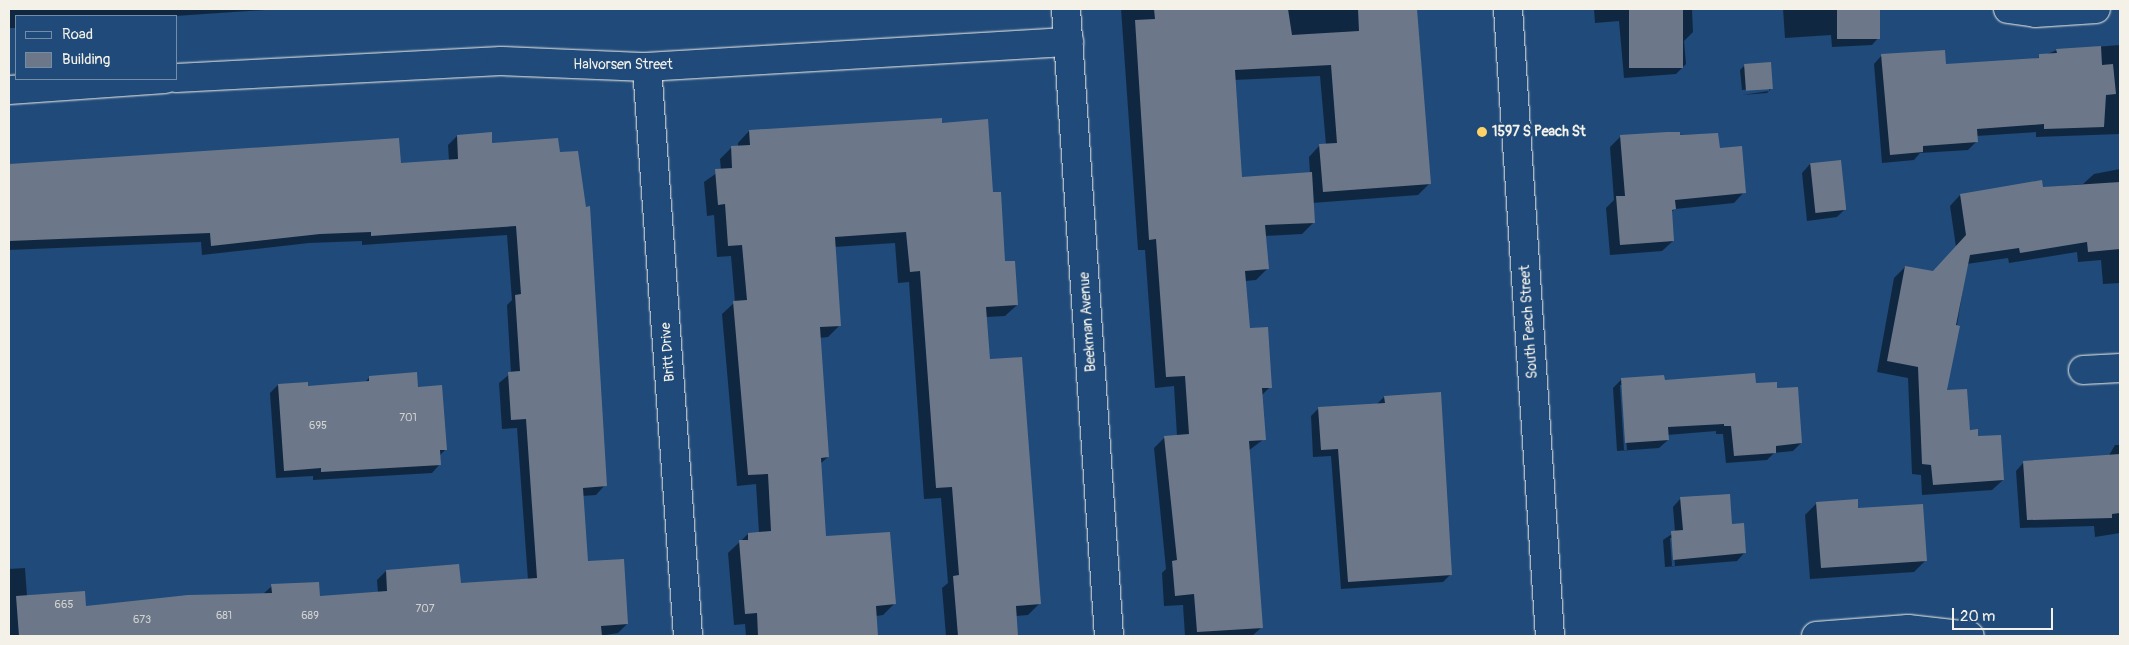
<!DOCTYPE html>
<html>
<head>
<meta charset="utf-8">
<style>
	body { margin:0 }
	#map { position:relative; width:2129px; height:645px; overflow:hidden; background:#1f4a7a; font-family:Pangolin,sans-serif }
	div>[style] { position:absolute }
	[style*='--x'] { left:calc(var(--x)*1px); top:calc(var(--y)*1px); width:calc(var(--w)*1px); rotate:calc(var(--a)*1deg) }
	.shadow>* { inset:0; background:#0007 }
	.building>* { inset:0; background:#6c788a; transform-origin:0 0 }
	.roads { filter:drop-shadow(0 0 1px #f4f1e8) drop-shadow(0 0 1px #f4f1e8) }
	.street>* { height:28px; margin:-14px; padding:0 14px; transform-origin:14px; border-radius:14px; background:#1f4a7a }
	.secondary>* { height:28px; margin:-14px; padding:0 14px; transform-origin:14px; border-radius:14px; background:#1f4a7a }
	.dots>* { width:14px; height:14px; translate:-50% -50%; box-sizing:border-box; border:2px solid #1f4a7a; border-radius:50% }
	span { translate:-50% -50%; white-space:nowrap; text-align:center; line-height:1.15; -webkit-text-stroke:4.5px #1f4a7a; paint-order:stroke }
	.number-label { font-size:11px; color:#d2d3d0 }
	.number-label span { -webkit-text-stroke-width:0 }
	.street-label { font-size:14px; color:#f4f1e8 }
	.poi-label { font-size:14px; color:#f4f1e8; font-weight:700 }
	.left { translate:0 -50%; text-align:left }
	.frame { position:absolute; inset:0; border:10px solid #f4f1e8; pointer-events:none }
	.legend { position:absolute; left:15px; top:15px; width:162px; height:65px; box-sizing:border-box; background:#1f4a7a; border:1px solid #748da6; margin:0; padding:6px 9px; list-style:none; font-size:15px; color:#f4f1e8 }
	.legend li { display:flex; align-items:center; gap:10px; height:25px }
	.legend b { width:25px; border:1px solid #748da6 }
	.scale { position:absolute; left:1952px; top:608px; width:101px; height:22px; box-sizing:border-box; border:2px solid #f4f1e8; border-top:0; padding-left:6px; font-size:15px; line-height:18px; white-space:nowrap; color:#f4f1e8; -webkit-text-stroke:4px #1f4a7a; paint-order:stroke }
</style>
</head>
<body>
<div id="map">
	<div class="shadow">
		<div style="clip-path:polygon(9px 9px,280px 9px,175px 16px,16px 16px,16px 28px,9px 28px)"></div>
		<div style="clip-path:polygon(evenodd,1121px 9px,1215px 9px,1217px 35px,1263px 32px,1260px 9px,1416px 9px,1430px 183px,1418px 195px,1312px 203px,1314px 222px,1302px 234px,1264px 236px,1267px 269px,1256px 280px,1245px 281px,1249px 330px,1270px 387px,1261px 396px,1264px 439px,1248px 451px,1262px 627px,1252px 636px,1185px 636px,1183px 605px,1164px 606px,1162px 573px,1166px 569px,1154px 448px,1165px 437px,1177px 436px,1174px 386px,1155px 388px,1145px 250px,1138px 250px,1121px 9px,1320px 76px,1326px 145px,1320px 145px,1309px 157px,1310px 174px,1240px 179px,1234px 80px,1320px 76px)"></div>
		<div style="clip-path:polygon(1594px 9px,1692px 9px,1693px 32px,1684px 41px,1686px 64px,1676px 74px,1624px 78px,1619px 21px,1595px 23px)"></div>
		<div style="clip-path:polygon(1783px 9px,1879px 9px,1880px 36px,1872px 45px,1832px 47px,1831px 35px,1785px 38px)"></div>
		<div style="clip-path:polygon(2120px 45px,2120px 134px,2036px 137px,2036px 132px,1976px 136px,1976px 142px,1968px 150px,1920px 153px,1914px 160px,1882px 163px,1874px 64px,1882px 55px,1945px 66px,2035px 59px,2057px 50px)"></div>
		<div style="clip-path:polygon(1744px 66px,1771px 89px,1767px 93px,1742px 95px,1769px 91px,1769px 88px,1742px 90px,1740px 70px)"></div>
		<div style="clip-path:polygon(941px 124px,992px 194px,1004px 263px,1017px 305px,1005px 316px,986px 317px,989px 361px,1039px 604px,1028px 615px,1015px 616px,1017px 636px,946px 636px,942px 588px,948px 583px,941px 498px,924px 499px,909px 282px,898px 283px,895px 243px,834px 247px,840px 325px,828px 337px,819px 338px,828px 457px,820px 464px,825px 538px,894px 604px,883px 615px,876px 616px,877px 636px,746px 636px,745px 624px,734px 625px,728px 553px,748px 534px,759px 533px,756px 484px,737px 486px,722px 314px,735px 302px,731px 256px,717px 257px,714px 215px,707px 216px,704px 182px,721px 170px,720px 159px,731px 148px,738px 147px,738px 143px,749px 131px)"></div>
		<div style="clip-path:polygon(1717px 134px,1718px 150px,1744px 192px,1734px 203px,1675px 209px,1671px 212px,1673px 241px,1662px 251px,1610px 255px,1606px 208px,1614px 200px,1610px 147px,1621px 136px)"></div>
		<div style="clip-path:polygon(457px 136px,491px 145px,605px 485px,596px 495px,582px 496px,587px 562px,627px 624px,618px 633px,600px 636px,9px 636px,9px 569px,25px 568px,27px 596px,85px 607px,263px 594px,272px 586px,319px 597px,378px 593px,377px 580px,386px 571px,460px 585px,528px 580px,517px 428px,502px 429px,499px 383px,511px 373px,507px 305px,512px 300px,507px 235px,362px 245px,362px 241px,309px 243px,202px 255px,201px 242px,9px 250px,9px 165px,398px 139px,400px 164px,449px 161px,448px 145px)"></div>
		<div style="clip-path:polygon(1810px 164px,1845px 209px,1837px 217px,1807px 221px,1802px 173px)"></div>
		<div style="clip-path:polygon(2120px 169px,2120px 283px,2103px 284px,2101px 260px,2078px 262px,2077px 252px,2009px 263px,2008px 258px,1967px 264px,1946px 392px,2003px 480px,1992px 490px,1922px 495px,1921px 475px,1912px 474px,1908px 378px,1877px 372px,1894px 278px,1905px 267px,1932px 273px,1956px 247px,1950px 206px,1960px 195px,2083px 184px,2094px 174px)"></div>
		<div style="clip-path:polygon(369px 378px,417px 388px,446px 449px,439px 456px,440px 464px,432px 473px,313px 480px,313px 476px,276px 478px,270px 393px,278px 385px,307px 387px,364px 383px)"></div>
		<div style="clip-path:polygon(evenodd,1621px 380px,1755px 384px,1776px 390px,1801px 443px,1793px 451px,1774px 453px,1767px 460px,1726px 463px,1723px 434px,1716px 434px,1716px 431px,1667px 435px,1668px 440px,1659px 448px,1617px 451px,1613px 388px,1621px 380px,1620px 385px,1622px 385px,1627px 450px,1624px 450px,1620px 385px)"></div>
		<div style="clip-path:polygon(1384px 397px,1451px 574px,1443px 582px,1341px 589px,1331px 456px,1313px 457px,1311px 416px,1319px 408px,1376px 405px)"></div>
		<div style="clip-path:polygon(2115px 445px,2120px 445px,2120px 533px,2095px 537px,2094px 526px,2020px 528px,2016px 471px,2024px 462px,2108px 457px)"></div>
		<div style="clip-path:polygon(evenodd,1681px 498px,1731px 525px,1745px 552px,1737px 561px,1665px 567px,1663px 540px,1675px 532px,1673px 507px,1681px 498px,1670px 538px,1673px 538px,1675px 566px,1672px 566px,1670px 538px)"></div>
		<div style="clip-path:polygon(1817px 503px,1857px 510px,1925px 561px,1914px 572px,1810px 579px,1805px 515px)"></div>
	</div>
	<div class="building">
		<div style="clip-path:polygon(1154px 9px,1288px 9px,1292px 35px,1359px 31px,1358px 9px,1417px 9px,1431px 184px,1323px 192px,1319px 144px,1337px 143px,1331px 65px,1235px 70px,1242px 177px,1312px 172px,1315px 223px,1265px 225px,1269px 269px,1245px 271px,1250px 328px,1268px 327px,1272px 388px,1262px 388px,1266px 440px,1249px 441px,1263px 628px,1197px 632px,1194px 594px,1175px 596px,1172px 561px,1177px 560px,1164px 436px,1189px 434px,1185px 376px,1166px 377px,1156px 239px,1149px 240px,1135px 20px,1155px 19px)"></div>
		<div style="left:1629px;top:9px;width:54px;height:59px"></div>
		<div style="left:1837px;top:9px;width:43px;height:30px"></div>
		<div style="clip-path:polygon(2101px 46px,2102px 65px,2113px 64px,2116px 94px,2106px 95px,2104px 127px,2044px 129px,2044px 124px,1977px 129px,1978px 142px,1923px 146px,1923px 152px,1890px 155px,1881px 54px,1945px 50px,1946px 64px,2039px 58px,2039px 54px,2057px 53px,2056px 49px)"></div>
		<div style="left:1771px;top:62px;width:27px;height:27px;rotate:86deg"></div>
		<div style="clip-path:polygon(942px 118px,942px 123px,988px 119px,993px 192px,1001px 192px,1005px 261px,1015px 261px,1018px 305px,986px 307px,990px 359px,1022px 357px,1041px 604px,1016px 606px,1018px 636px,958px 636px,953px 576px,959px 575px,952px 487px,936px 488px,920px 271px,910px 272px,906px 232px,835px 237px,841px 326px,820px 327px,829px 457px,821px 458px,826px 536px,890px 532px,896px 604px,876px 606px,878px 636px,758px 636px,757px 613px,745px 614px,739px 540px,748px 540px,748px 533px,771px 531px,768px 474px,748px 475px,733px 301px,747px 300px,742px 245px,728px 246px,725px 204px,718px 205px,715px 169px,732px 168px,731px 146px,750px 145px,749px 130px)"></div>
		<div style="clip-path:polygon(492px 132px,492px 143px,558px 138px,560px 152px,578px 151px,586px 207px,590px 206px,607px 486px,583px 488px,588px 561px,624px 559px,628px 624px,601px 626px,602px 636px,19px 636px,16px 596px,85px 591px,86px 606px,188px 595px,272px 593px,271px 584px,319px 582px,320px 596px,387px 591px,386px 570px,459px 564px,461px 583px,537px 578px,526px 419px,511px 420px,508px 372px,520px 371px,515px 295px,521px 294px,516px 226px,371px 236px,371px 232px,320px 234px,211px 246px,210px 233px,9px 241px,9px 164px,399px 138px,401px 163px,458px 159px,457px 135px)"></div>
		<div style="clip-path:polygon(1667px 132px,1680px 132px,1680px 135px,1718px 133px,1720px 148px,1742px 146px,1746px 193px,1675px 200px,1676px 209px,1672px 210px,1674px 241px,1620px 245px,1616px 196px,1625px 196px,1620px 135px)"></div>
		<div style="left:1841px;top:160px;width:50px;height:31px;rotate:84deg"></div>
		<div style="clip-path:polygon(2042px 180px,2043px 187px,2120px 182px,2120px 249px,2088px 252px,2087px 242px,2020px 253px,2019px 248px,1970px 255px,1956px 325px,1960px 326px,1947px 390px,1967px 389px,1970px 430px,1978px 429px,1978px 436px,2001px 435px,2004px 480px,1933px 485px,1931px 465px,1922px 464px,1918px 367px,1887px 361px,1905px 266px,1933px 271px,1966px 235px,1960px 194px)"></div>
		<div style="clip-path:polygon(417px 372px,418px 387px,442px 385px,447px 450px,440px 450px,441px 465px,321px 472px,321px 468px,284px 471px,278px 384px,308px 382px,308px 386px,369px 381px,369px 376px)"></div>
		<div style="clip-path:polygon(1755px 373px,1756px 383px,1777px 382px,1777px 388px,1798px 387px,1802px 443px,1776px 446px,1776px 453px,1734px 456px,1731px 426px,1724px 426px,1724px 424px,1668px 427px,1669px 440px,1625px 443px,1621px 378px,1664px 375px,1665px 380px)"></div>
		<div style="clip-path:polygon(1441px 392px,1452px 575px,1348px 582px,1338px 449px,1321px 450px,1318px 407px,1385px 403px,1384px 396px)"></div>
		<div style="clip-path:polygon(2120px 454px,2120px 513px,2112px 514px,2112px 518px,2027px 520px,2023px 461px)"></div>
		<div style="clip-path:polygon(1730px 494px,1732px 524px,1744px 523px,1746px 553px,1673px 560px,1671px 531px,1683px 530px,1680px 497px)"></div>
		<div style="clip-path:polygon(1858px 499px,1858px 508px,1923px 504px,1927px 561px,1821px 568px,1816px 502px)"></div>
	</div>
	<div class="roads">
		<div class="street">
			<div style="--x:1066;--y:9;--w:628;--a:86.08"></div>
			<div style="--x:2008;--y:9;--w:27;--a:8"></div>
			<div style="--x:2035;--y:13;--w:61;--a:-3.8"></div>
			<div style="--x:647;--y:67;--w:570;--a:85.88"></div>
			<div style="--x:176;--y:78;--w:325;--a:-3"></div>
			<div style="--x:501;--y:61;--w:146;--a:2.4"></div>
			<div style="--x:647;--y:67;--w:423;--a:-3.4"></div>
			<div style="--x:9;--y:90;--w:156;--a:-4"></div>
			<div style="--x:2083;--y:370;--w:37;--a:-3"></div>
			<div style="--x:1816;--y:636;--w:92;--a:-4.4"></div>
			<div style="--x:1908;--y:629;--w:62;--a:6.4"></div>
		</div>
		<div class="secondary">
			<div style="--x:1508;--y:9;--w:628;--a:86.17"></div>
		</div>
	</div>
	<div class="dots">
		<div style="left:1482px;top:132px;background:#ffd166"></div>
	</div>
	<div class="number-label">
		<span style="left:408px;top:418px">701</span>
		<span style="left:318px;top:426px">695</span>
		<span style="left:64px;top:605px">665</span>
		<span style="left:425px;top:609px">707</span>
		<span style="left:224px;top:616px">681</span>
		<span style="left:310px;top:616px">689</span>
		<span style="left:142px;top:620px">673</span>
	</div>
	<div class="street-label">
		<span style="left:623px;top:65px">Halvorsen Street</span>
		<span style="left:1088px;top:322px;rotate:-94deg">Beekman Avenue</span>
		<span style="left:1529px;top:322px;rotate:-94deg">South Peach Street</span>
		<span style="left:668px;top:352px;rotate:-94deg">Britt Drive</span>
	</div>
	<div class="poi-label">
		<span class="left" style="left:1492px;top:132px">1597 S Peach St</span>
	</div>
	<div class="frame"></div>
	<ul class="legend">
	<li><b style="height:6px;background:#1f4a7a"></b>Road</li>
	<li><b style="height:14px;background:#6c788a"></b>Building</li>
	</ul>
	<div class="scale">20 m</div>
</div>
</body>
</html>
